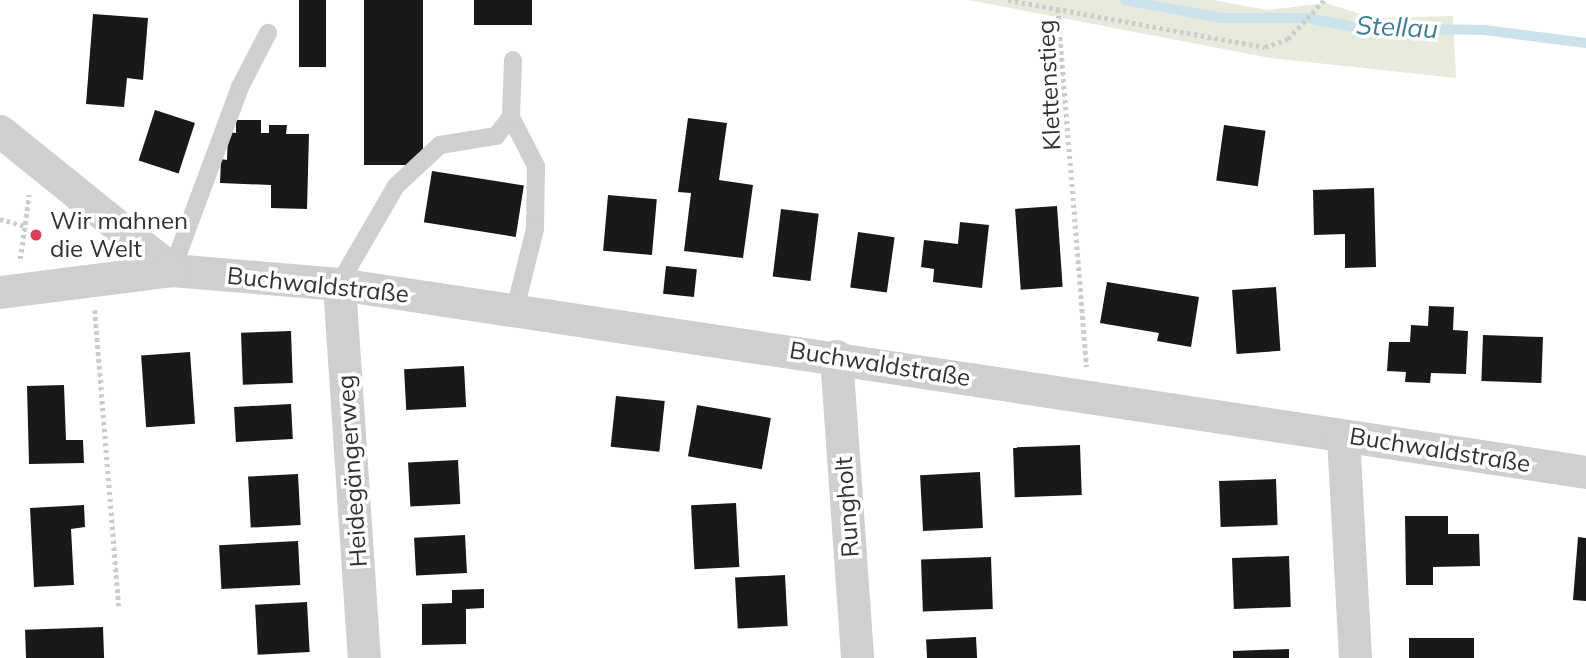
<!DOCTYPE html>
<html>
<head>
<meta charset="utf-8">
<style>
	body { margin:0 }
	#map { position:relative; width:1586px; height:658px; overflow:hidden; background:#fff; font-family:Mulish,sans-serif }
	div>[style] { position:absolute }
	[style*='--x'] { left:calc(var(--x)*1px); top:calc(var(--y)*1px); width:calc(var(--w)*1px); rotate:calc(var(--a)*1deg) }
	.green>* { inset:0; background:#e6ebde }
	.stream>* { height:10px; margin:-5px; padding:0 5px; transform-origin:5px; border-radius:5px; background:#cce2ea }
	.building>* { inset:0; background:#191919; transform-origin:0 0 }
	.path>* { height:4.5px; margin-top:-2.25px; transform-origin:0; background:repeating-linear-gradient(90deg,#ccc 0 3.5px,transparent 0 7px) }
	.service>* { height:18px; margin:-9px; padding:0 9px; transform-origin:9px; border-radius:9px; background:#cfcfcf }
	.minor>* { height:33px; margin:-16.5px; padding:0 16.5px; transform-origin:16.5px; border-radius:16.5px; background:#cfcfcf }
	.dots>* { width:19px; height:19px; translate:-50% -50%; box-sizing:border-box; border:4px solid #fff; border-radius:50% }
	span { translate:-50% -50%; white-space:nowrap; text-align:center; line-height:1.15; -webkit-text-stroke:7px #fff; paint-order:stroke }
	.street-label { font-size:24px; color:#323232 }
	.poi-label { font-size:24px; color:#323232 }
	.left { translate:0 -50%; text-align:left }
	.water-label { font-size:26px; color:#417c93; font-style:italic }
</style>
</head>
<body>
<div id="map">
	<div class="green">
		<div style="clip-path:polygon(968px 0,1213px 0,1267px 10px,1326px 3px,1373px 18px,1453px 16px,1456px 78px,1270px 58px)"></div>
	</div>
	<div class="stream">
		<div style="--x:1125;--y:0;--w:98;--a:10.6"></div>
		<div style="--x:1221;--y:18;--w:87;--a:0"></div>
		<div style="--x:1308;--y:18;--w:52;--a:11.1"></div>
		<div style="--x:1359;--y:28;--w:125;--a:0.9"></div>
		<div style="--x:1484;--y:30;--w:103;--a:7.3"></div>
	</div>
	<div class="building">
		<div style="left:299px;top:0;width:27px;height:67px"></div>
		<div style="left:364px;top:0;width:59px;height:165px"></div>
		<div style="left:474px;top:0;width:58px;height:25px"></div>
		<div style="clip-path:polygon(93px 14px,148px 18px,143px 80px,127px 78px,124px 107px,86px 104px)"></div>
		<div style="left:155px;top:110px;width:42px;height:53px;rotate:18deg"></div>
		<div style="clip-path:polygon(688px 118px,727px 123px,719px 180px,753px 185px,743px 258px,684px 251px,691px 193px,678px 192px)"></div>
		<div style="clip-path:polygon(236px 120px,261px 120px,261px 133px,269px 133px,269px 125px,287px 125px,286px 134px,309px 134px,307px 209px,271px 208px,271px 185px,220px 183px,221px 159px,227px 160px,228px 132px,236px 133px)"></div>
		<div style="left:1224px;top:125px;width:42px;height:56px;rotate:8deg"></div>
		<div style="left:432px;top:171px;width:93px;height:52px;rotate:9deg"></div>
		<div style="clip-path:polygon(1374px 188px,1376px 267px,1345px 268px,1345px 234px,1314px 235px,1313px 190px)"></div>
		<div style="left:608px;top:195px;width:49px;height:56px;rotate:5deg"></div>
		<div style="left:1057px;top:206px;width:81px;height:42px;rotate:86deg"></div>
		<div style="left:781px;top:209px;width:38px;height:68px;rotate:7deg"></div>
		<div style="clip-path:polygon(960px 222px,989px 225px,982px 288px,933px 282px,934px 269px,921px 267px,924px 240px,958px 244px)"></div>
		<div style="left:858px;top:232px;width:37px;height:56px;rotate:8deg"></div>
		<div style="left:666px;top:266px;width:31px;height:28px;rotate:6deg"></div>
		<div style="clip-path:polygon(1107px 282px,1199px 297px,1191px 347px,1157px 341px,1159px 333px,1100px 323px)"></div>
		<div style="left:1276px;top:287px;width:64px;height:44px;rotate:86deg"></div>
		<div style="clip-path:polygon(1429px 306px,1454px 307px,1453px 330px,1468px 331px,1466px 374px,1431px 373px,1430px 383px,1405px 382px,1406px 372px,1387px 371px,1389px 342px,1410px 342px,1411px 325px,1428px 326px)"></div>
		<div style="left:291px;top:331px;width:52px;height:50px;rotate:88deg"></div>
		<div style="left:1483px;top:335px;width:60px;height:46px;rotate:2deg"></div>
		<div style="left:190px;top:352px;width:72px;height:49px;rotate:86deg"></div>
		<div style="left:464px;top:366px;width:41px;height:60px;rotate:87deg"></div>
		<div style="clip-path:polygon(64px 385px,66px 440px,83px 440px,84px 463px,29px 464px,27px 386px)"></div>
		<div style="left:616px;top:396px;width:49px;height:51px;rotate:6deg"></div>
		<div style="left:291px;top:404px;width:35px;height:57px;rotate:87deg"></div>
		<div style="left:697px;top:405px;width:75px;height:52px;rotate:10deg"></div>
		<div style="left:1080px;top:445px;width:50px;height:67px;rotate:88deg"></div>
		<div style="left:458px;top:460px;width:44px;height:50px;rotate:87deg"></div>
		<div style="left:980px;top:472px;width:56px;height:60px;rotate:87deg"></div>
		<div style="left:298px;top:474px;width:51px;height:50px;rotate:87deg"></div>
		<div style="left:1276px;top:479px;width:46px;height:57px;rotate:88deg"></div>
		<div style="left:736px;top:503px;width:64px;height:45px;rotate:87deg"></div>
		<div style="clip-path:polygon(84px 505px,85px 527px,71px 529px,74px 585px,34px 587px,30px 508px)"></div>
		<div style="clip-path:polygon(1405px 516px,1448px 516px,1448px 534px,1479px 534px,1480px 566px,1433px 567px,1433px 585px,1406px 585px)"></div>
		<div style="left:465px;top:535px;width:38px;height:51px;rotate:87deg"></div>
		<div style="clip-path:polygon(1578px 537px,1586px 538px,1586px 601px,1573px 600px)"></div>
		<div style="left:298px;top:541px;width:44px;height:79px;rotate:87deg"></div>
		<div style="left:1289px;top:556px;width:51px;height:57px;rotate:88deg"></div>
		<div style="left:991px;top:557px;width:52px;height:70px;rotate:88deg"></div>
		<div style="left:785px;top:575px;width:51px;height:50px;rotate:87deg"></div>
		<div style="clip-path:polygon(484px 589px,484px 608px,466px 609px,466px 644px,422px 645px,422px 604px,452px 603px,452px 590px)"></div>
		<div style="left:307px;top:602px;width:50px;height:52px;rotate:87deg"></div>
		<div style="left:103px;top:627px;width:31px;height:78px;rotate:88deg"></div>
		<div style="left:976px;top:637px;width:21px;height:50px;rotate:87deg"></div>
		<div style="left:1474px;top:638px;width:20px;height:65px;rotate:90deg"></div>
		<div style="clip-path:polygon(1289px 649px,1289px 658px,1233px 658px,1233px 651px)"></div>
	</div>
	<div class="path">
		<div style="--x:1008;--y:0;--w:261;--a:10.4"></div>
		<div style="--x:1265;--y:47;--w:24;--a:-19"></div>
		<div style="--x:1288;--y:39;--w:53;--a:-47.3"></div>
		<div style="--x:1058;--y:9;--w:359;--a:85.4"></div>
		<div style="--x:0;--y:219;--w:26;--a:16"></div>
		<div style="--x:20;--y:259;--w:65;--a:-82"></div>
		<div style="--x:95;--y:310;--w:297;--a:85.4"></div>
	</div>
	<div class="service">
		<div style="--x:511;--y:117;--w:55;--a:63"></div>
		<div style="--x:536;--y:166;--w:63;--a:90.9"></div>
		<div style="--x:535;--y:229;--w:82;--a:104"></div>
		<div style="--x:172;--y:270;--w:195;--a:-69.6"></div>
		<div style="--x:240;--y:87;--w:61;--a:-62.6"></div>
		<div style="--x:339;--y:284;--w:113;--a:-59.8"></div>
		<div style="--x:396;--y:186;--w:60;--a:-43"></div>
		<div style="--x:440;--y:145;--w:57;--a:-9.1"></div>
		<div style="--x:496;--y:136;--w:24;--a:-52"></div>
		<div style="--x:511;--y:117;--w:57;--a:-88"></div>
	</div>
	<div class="minor">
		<div style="--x:0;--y:131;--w:221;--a:38.9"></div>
		<div style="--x:172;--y:270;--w:168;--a:4.8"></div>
		<div style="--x:339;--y:284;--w:1261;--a:8.57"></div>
		<div style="--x:339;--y:284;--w:375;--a:86.2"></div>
		<div style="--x:0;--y:292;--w:173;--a:-7.3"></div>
		<div style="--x:836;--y:356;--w:303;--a:86"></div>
		<div style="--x:1343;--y:436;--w:222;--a:86.9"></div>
	</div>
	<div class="dots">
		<div style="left:36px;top:235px;background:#e03d5b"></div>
	</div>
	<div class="street-label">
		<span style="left:1049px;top:85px;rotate:-93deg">Klettenstieg</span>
		<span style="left:318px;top:285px;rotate:6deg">Buchwaldstraße</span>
		<span style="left:880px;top:364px;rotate:9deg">Buchwaldstraße</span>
		<span style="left:1440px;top:450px;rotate:9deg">Buchwaldstraße</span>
		<span style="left:352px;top:471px;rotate:-94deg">Heidegängerweg</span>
		<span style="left:847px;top:507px;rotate:-94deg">Rungholt</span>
	</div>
	<div class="poi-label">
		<span class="left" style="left:50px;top:235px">Wir mahnen<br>die Welt</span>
	</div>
	<div class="water-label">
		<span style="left:1397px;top:27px;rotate:3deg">Stellau</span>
	</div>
</div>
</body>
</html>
